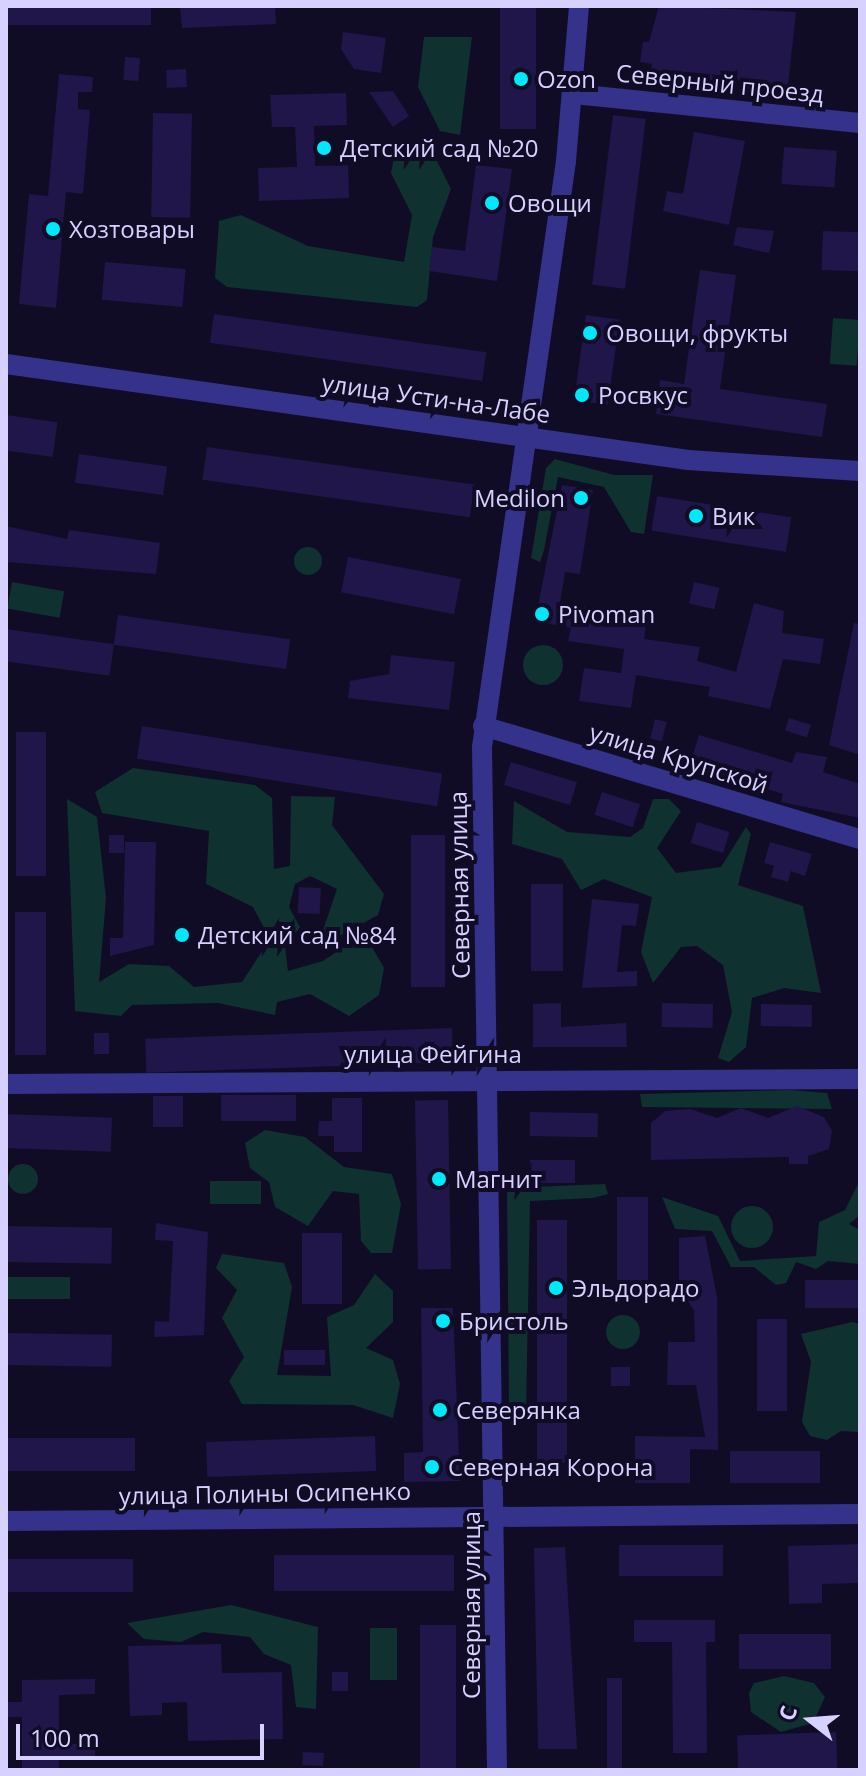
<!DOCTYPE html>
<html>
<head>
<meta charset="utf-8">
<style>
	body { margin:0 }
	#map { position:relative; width:866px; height:1776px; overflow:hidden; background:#100c26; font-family:"Open Sans",sans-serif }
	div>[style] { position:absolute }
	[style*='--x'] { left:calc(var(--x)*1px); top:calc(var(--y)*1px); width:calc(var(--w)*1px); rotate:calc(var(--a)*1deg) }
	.green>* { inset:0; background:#0f312f; transform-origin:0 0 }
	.round { border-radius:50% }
	.building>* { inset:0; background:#201649; transform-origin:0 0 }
	.minor>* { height:20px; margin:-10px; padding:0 10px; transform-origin:10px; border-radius:10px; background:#34328a }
	.dots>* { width:22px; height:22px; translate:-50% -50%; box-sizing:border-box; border:4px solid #100c26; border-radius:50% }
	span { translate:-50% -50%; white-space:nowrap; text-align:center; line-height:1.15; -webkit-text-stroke:8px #100c26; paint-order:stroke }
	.poi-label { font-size:24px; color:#d6d1ff }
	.left { translate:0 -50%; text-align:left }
	.right { translate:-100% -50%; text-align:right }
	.street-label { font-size:24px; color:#d6d1ff }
	.frame { position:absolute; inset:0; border:8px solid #d6d1ff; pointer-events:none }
	.north { position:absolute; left:770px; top:1680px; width:80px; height:80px; -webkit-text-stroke:6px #100c26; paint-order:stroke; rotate:287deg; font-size:22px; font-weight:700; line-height:32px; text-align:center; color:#d6d1ff }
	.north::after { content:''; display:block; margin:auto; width:28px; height:36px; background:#d6d1ff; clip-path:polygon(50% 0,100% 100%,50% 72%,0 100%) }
	.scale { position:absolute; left:16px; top:1724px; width:248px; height:36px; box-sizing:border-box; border:4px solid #d6d1ff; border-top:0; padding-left:10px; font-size:24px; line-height:28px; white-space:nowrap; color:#d6d1ff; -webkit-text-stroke:6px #100c26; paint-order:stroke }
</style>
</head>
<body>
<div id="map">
	<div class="green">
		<div style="clip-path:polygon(424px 37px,472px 37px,460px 135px,440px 131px,418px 87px)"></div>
		<div style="clip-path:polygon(396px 147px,435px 157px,451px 189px,433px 237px,427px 300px,417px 307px,227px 287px,215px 278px,219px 221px,241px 215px,308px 246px,404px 262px,412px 215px,391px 173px)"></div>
		<div style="left:833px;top:318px;width:27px;height:46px;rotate:4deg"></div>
		<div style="clip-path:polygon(555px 459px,614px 475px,653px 475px,644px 534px,631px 532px,604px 487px,558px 477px,544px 550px,540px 562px,531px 558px,546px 468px)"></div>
		<div class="round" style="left:294px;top:547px;width:28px;height:28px"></div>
		<div style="left:12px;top:582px;width:53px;height:27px;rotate:10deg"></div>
		<div class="round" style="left:523px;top:645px;width:40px;height:40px"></div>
		<div style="clip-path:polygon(133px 768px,255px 785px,272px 798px,274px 869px,290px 866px,291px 796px,335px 797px,332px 825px,384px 894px,378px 915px,336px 938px,321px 936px,337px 889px,310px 876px,295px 884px,289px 907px,300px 927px,285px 947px,288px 971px,323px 961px,364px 933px,384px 968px,379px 995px,349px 1016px,310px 994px,277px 1002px,275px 1015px,218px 1003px,132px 1005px,121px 1016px,75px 1011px,67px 799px,97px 817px,106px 898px,99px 982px,129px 964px,169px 966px,194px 987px,242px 982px,270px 939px,253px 907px,206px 884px,209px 831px,102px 813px,95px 792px)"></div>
		<div style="clip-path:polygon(653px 799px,669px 799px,681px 811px,657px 848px,676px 873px,721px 867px,746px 827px,751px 834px,738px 885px,803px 906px,821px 993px,784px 988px,752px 998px,746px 1047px,729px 1062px,718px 1058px,732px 1012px,723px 965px,697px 946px,681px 947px,653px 983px,641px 952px,652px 897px,604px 879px,581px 890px,562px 859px,512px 844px,514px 801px,567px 832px,630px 837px,643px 828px)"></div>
		<div style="clip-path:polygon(791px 1090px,827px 1093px,832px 1109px,642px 1107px,640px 1094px)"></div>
		<div style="clip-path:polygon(265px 1130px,305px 1137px,344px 1167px,392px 1174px,401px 1204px,392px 1253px,371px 1253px,361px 1241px,359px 1194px,333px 1191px,308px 1226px,275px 1207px,269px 1182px,250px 1168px,245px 1143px)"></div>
		<div class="round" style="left:8px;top:1164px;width:30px;height:30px"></div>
		<div style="left:210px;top:1181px;width:51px;height:23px"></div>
		<div style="clip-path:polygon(605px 1184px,608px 1194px,593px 1198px,530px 1201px,526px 1414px,509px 1404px,507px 1188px)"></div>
		<div style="clip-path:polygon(858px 1184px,860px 1215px,849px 1224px,860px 1230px,860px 1264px,828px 1261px,816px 1269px,796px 1262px,786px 1283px,776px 1285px,754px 1267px,731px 1267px,712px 1231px,675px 1229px,662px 1197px,718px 1216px,740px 1261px,816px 1256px,819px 1222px,845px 1210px)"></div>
		<div class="round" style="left:731px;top:1206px;width:42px;height:42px"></div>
		<div style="clip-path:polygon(222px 1254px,284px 1263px,292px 1287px,277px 1375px,331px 1376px,327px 1317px,354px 1305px,375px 1274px,393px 1291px,393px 1322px,366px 1348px,393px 1360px,400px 1384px,393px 1418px,353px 1405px,242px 1404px,229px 1381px,244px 1357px,222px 1318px,237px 1290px,216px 1268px)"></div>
		<div style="left:70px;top:1277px;width:22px;height:64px;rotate:90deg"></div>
		<div class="round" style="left:606px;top:1315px;width:34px;height:34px"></div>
		<div style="clip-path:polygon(852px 1322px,860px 1324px,860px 1432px,841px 1431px,827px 1440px,810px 1436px,802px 1422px,811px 1362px,801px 1334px)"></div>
		<div style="clip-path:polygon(231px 1605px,318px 1627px,316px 1709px,296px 1707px,291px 1665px,264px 1654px,250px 1637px,203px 1632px,181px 1642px,144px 1639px,127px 1623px)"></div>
		<div style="left:370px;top:1628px;width:27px;height:52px"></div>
		<div style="clip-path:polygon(784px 1676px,814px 1683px,825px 1697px,813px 1723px,781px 1732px,751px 1712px,749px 1693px,754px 1683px)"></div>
	</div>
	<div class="building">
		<div style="left:6px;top:6px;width:145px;height:19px"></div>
		<div style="clip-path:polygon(180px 6px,275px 6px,276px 24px,182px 28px)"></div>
		<div style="left:500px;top:6px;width:36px;height:123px"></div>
		<div style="clip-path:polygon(659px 6px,796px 12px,788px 86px,736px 80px,735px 89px,651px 71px,652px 64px,640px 62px,643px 42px,649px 42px)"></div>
		<div style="clip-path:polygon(343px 32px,386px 38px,381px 73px,354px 69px,341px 49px)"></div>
		<div style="left:125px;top:57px;width:15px;height:23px;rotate:4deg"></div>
		<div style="left:186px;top:69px;width:18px;height:20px;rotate:87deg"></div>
		<div style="clip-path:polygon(59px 74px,93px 77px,92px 92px,78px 92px,78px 109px,90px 110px,83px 194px,66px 192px,56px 308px,19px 304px,29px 194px,48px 196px)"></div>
		<div style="clip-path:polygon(393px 91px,409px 116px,393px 127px,369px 92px)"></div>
		<div style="clip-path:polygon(346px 93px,347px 125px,314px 126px,315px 166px,348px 165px,349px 198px,259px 201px,258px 168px,297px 167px,295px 127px,272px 127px,270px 95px)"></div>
		<div style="left:153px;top:113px;width:39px;height:104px;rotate:1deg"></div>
		<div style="left:613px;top:115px;width:33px;height:171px;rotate:7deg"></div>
		<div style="clip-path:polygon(694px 132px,745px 141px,729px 225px,663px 211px,667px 191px,683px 194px)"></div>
		<div style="left:784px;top:147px;width:53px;height:37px;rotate:4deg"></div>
		<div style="clip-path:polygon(476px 165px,512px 169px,497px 281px,429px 271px,432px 247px,465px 251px)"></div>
		<div style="clip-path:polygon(737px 227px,774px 231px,769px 253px,733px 245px)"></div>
		<div style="left:823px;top:231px;width:37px;height:39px;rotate:2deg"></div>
		<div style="left:105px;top:262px;width:81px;height:38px;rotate:5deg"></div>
		<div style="clip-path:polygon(700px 270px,736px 275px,720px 389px,827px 404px,822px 437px,656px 414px,660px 380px,684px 384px)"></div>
		<div style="left:214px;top:314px;width:275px;height:29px;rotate:8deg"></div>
		<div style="left:586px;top:315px;width:34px;height:86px;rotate:8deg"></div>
		<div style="left:6px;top:415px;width:52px;height:35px;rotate:8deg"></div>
		<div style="left:207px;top:447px;width:270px;height:33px;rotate:8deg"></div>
		<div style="left:79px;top:454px;width:89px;height:29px;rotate:8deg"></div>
		<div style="clip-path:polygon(562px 485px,593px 490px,580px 574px,565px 572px,560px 603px,647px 616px,644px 639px,700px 647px,697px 661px,736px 672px,754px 603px,784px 611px,782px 633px,824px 639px,820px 664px,783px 659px,770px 709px,708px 696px,710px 687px,636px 675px,631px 708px,579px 701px,584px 668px,621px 673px,624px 649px,568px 641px,571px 628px,535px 621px)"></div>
		<div style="left:657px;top:496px;width:136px;height:35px;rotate:9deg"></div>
		<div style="clip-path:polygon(6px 526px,67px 539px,69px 530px,160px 543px,156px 574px,6px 562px)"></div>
		<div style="left:348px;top:557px;width:115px;height:36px;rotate:11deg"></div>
		<div style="left:694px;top:582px;width:26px;height:22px;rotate:13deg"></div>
		<div style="left:118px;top:615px;width:174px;height:30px;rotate:8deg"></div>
		<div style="clip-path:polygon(854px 623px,860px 624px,860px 755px,829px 745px)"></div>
		<div style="left:6px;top:629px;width:109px;height:32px;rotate:8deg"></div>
		<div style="clip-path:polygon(391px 655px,455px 662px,449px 710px,348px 698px,350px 681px,389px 674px)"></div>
		<div style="left:789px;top:718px;width:23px;height:13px;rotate:18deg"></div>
		<div style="left:655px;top:719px;width:12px;height:20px;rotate:14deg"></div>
		<div style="left:142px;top:726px;width:304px;height:33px;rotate:9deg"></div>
		<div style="left:16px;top:732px;width:30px;height:144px"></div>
		<div style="clip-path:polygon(699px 735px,792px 763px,796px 752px,827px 757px,823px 772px,860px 784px,860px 818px,781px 802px,783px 794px,690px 765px)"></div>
		<div style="left:511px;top:762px;width:69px;height:24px;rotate:17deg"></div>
		<div style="left:602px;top:792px;width:40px;height:24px;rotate:18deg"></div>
		<div style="left:697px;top:822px;width:34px;height:22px;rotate:17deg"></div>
		<div style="left:109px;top:835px;width:15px;height:18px"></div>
		<div style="left:411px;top:835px;width:34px;height:152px"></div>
		<div style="clip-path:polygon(125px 842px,156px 842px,154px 945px,110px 956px,110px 938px,123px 938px)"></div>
		<div style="clip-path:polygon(770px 842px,812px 854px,805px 876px,791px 871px,788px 882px,771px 877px,774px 866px,764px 863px)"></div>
		<div style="left:531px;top:884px;width:32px;height:87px"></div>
		<div style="left:299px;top:887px;width:22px;height:26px;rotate:3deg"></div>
		<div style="clip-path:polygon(592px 899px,639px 904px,636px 926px,622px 925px,617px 972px,637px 971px,637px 986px,582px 988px)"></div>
		<div style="left:15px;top:912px;width:31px;height:143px"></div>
		<div style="clip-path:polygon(561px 1003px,561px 1027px,626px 1023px,627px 1047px,533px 1047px,533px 1004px)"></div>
		<div style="left:662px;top:1003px;width:51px;height:24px;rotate:1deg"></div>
		<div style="left:761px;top:1004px;width:51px;height:22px;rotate:1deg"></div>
		<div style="left:452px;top:1028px;width:34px;height:307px;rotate:88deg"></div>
		<div style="left:94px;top:1033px;width:15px;height:21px"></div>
		<div style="left:296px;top:1095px;width:26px;height:75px;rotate:90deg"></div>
		<div style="left:153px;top:1096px;width:30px;height:31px"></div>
		<div style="clip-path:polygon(332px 1098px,362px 1098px,362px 1152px,334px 1152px,334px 1136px,318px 1136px,319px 1121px,332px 1121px)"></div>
		<div style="left:448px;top:1100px;width:169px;height:33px;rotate:89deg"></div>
		<div style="clip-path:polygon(797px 1106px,824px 1117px,832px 1131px,829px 1149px,808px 1156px,808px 1164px,789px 1164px,789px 1157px,651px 1160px,651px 1123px,665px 1111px,690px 1109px,717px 1118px,741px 1108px,768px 1118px)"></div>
		<div style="left:530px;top:1112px;width:68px;height:24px;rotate:1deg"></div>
		<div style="left:6px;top:1114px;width:106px;height:34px;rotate:2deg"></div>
		<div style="left:575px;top:1160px;width:23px;height:45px;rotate:90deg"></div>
		<div style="left:617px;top:1197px;width:31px;height:88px"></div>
		<div style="left:537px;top:1220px;width:30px;height:243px"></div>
		<div style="clip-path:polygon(156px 1223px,208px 1232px,204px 1335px,154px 1337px,155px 1321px,169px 1322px,173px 1241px,155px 1240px)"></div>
		<div style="left:6px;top:1226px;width:106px;height:36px;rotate:1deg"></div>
		<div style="left:302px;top:1233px;width:40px;height:71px"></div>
		<div style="clip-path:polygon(705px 1236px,717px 1297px,718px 1450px,690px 1449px,690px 1483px,635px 1483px,635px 1436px,705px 1437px,696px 1385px,667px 1385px,668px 1342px,695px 1342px,694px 1310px,679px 1290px,679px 1238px)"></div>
		<div style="left:805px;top:1280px;width:55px;height:28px"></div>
		<div style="clip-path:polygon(421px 1308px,453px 1308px,460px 1481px,404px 1482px,404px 1453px,423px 1452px)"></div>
		<div style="left:757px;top:1319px;width:30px;height:92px"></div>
		<div style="left:6px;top:1333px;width:106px;height:32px;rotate:1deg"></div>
		<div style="left:284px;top:1350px;width:41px;height:15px"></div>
		<div style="left:611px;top:1367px;width:19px;height:19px"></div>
		<div style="left:375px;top:1436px;width:35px;height:169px;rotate:88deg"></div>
		<div style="left:135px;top:1438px;width:33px;height:129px;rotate:90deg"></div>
		<div style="left:730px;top:1451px;width:90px;height:32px"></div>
		<div style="clip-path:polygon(860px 1544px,860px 1583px,822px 1584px,822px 1603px,789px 1604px,788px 1546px)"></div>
		<div style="left:619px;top:1545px;width:104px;height:31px"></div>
		<div style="clip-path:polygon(565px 1547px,577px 1749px,538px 1749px,534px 1548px)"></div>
		<div style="left:274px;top:1555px;width:180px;height:36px"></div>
		<div style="left:133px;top:1559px;width:33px;height:127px;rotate:90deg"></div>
		<div style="clip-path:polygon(634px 1620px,715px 1620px,715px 1642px,706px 1642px,707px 1753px,673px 1753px,672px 1642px,634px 1642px)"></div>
		<div style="left:420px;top:1625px;width:36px;height:145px"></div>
		<div style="left:739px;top:1634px;width:92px;height:35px"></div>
		<div style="clip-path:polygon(221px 1644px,222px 1673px,282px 1672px,283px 1739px,188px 1741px,187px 1702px,162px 1703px,162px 1715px,130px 1716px,128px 1646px)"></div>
		<div style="left:332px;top:1672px;width:16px;height:19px"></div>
		<div style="left:607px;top:1678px;width:15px;height:92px"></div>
		<div style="clip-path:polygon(95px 1679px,95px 1694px,59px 1695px,59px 1744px,95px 1744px,95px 1758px,59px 1758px,59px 1770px,22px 1770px,22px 1717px,6px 1717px,6px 1702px,22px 1702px,22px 1680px)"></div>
		<div style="left:836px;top:1732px;width:38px;height:99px;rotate:88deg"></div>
		<div style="left:303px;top:1752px;width:21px;height:13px;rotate:3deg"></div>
	</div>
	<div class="minor">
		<div style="--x:574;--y:94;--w:287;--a:5.8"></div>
		<div style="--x:6;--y:364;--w:689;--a:8.01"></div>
		<div style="--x:688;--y:460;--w:172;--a:3.7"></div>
		<div style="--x:483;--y:726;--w:394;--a:16.7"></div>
		<div style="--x:6;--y:1084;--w:854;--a:-0.34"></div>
		<div style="--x:6;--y:1521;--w:854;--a:-0.47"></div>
		<div style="--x:497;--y:1770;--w:1023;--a:-90.84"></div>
		<div style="--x:482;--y:747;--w:592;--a:-81.84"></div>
		<div style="--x:566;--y:161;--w:156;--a:-85.2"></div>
	</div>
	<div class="dots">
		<div style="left:521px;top:79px;background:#00e8fc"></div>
		<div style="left:324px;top:148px;background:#00e8fc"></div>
		<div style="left:492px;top:203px;background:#00e8fc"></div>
		<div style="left:53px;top:229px;background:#00e8fc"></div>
		<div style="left:590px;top:333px;background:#00e8fc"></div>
		<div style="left:582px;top:395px;background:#00e8fc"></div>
		<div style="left:581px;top:498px;background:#00e8fc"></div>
		<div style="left:696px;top:516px;background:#00e8fc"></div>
		<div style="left:542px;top:614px;background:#00e8fc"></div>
		<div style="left:182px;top:935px;background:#00e8fc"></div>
		<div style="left:439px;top:1179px;background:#00e8fc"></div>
		<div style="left:556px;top:1288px;background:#00e8fc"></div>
		<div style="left:443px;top:1321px;background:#00e8fc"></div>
		<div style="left:440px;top:1410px;background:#00e8fc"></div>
		<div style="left:432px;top:1467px;background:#00e8fc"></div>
	</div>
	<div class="poi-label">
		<span class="left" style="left:537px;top:79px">Ozon</span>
		<span class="left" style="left:340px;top:148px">Детский сад №20</span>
		<span class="left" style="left:508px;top:203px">Овощи</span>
		<span class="left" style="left:69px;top:229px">Хозтовары</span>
		<span class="left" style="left:606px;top:333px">Овощи, фрукты</span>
		<span class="left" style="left:598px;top:395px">Росвкус</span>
		<span class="right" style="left:565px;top:498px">Medilon</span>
		<span class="left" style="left:712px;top:516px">Вик</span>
		<span class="left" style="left:558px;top:614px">Pivoman</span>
		<span class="left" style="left:198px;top:935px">Детский сад №84</span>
		<span class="left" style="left:455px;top:1179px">Магнит</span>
		<span class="left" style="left:572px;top:1288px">Эльдорадо</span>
		<span class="left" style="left:459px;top:1321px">Бристоль</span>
		<span class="left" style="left:456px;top:1410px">Северянка</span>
		<span class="left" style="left:448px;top:1467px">Северная Корона</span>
	</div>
	<div class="street-label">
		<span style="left:720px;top:83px;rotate:6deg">Северный проезд</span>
		<span style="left:436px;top:398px;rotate:8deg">улица Усти-на-Лабе</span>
		<span style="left:679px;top:758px;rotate:17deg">улица Крупской</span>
		<span style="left:459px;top:885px;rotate:-91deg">Северная улица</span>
		<span style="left:433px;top:1054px">улица Фейгина</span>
		<span style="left:265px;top:1493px;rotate:-1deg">улица Полины Осипенко</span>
		<span style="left:471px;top:1605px;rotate:-90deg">Северная улица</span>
	</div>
	<div class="frame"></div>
	<div class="north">С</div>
	<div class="scale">100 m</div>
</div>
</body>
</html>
